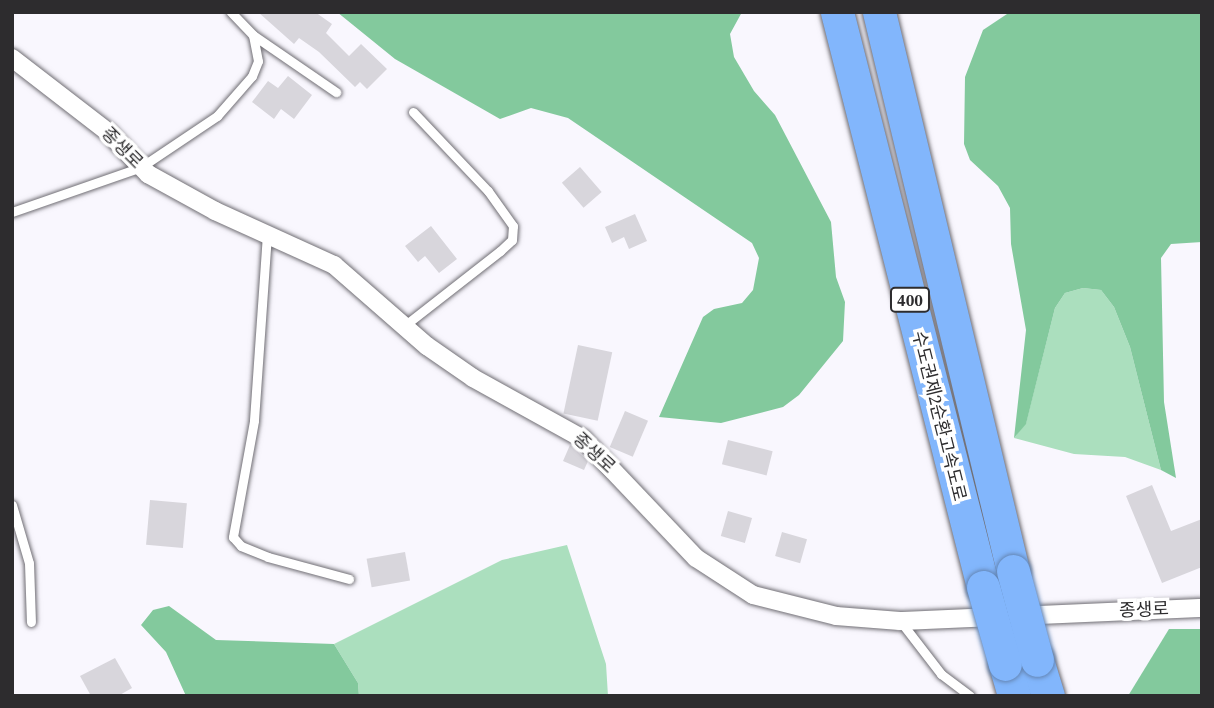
<!DOCTYPE html>
<html>
<head>
<meta charset="utf-8">
<style>
	body { margin:0 }
	#map { position:relative; width:1214px; height:708px; overflow:hidden; background:#f9f7fe; font-family:"Source Serif 4","Noto Sans KR",serif }
	div>[style] { position:absolute }
	[style*='--x'] { left:calc(var(--x)*1px); top:calc(var(--y)*1px); width:calc(var(--w)*1px); rotate:calc(var(--a)*1deg) }
	.green>* { inset:0; background:#abdfbe }
	.forest>* { inset:0; background:#83c99d }
	.building>* { inset:0; background:#d8d6dc; transform-origin:0 0 }
	.roads { filter:drop-shadow(0 0 2px #706e74) drop-shadow(0 0 2px #706e74) }
	.service>* { height:9px; margin:-4.5px; padding:0 4.5px; transform-origin:4.5px; border-radius:4.5px; background:#fff }
	.minor>* { height:18px; margin:-9px; padding:0 9px; transform-origin:9px; border-radius:9px; background:#fff }
	.motorway>* { height:33px; margin:-16.5px; padding:0 16.5px; transform-origin:16.5px; border-radius:16.5px; background:#82b6fc }
	.bridges { filter:drop-shadow(0 0 2px #6486b4) drop-shadow(0 0 2px #6486b4) }
	.motorway-bridge>* { height:33px; margin:-16.5px; padding:0 16.5px; transform-origin:16.5px; border-radius:16.5px; background:#82b6fc }
	span { translate:-50% -50%; white-space:nowrap; text-align:center; line-height:1.15; -webkit-text-stroke:7px #fff; paint-order:stroke }
	.shield-label span { padding:2px 5px; background:#fff; border:2px solid; border-radius:5px; -webkit-text-stroke-width:0 }
	.shield-label { font-size:16px; color:#2d2c2e; font-weight:700 }
	.street-label { font-size:18px; color:#2d2c2e }
	.frame { position:absolute; inset:0; border:14px solid #2d2c2e; pointer-events:none }
</style>
</head>
<body>
<div id="map">
	<div class="green">
		<div style="clip-path:polygon(1083px 288px,1101px 290px,1114px 307px,1130px 347px,1161px 470px,1125px 457px,1074px 454px,1014px 438px,1026px 423px,1055px 308px,1065px 293px)"></div>
		<div style="clip-path:polygon(567px 545px,606px 664px,608px 696px,359px 696px,358px 683px,334px 644px,502px 560px)"></div>
	</div>
	<div class="forest">
		<div style="clip-path:polygon(337px 12px,742px 12px,730px 34px,734px 57px,754px 91px,775px 115px,831px 222px,836px 277px,845px 302px,843px 341px,799px 395px,783px 407px,721px 423px,659px 417px,703px 317px,714px 309px,742px 303px,753px 290px,759px 258px,752px 243px,568px 118px,531px 108px,500px 119px,395px 59px)"></div>
		<div style="clip-path:polygon(1010px 12px,1202px 12px,1202px 242px,1171px 244px,1161px 258px,1164px 402px,1176px 478px,1161px 470px,1130px 347px,1114px 307px,1101px 290px,1083px 288px,1065px 293px,1055px 308px,1026px 424px,1014px 438px,1026px 330px,1011px 244px,1010px 208px,998px 186px,970px 160px,964px 144px,965px 77px,983px 30px)"></div>
		<div style="clip-path:polygon(169px 606px,216px 640px,334px 644px,358px 683px,359px 696px,186px 696px,166px 652px,141px 625px,153px 610px)"></div>
		<div style="clip-path:polygon(1169px 629px,1202px 629px,1202px 696px,1128px 696px)"></div>
	</div>
	<div class="building">
		<div style="clip-path:polygon(258px 12px,315px 12px,332px 24px,326px 33px,349px 56px,361px 44px,387px 69px,367px 89px,360px 82px,355px 87px,319px 52px,299px 38px,294px 44px)"></div>
		<div style="clip-path:polygon(288px 76px,312px 95px,294px 119px,281px 109px,274px 119px,252px 102px,268px 81px,278px 88px)"></div>
		<div style="left:580px;top:167px;width:33px;height:24px;rotate:49deg"></div>
		<div style="clip-path:polygon(635px 214px,647px 241px,629px 249px,624px 237px,612px 243px,605px 227px)"></div>
		<div style="clip-path:polygon(431px 226px,457px 259px,439px 273px,425px 256px,418px 262px,405px 246px)"></div>
		<div style="left:578px;top:345px;width:35px;height:70px;rotate:12deg"></div>
		<div style="left:625px;top:411px;width:25px;height:39px;rotate:23deg"></div>
		<div style="left:728px;top:440px;width:46px;height:25px;rotate:14deg"></div>
		<div style="clip-path:polygon(570px 445px,588px 461px,584px 470px,563px 461px)"></div>
		<div style="clip-path:polygon(1152px 485px,1171px 531px,1202px 519px,1202px 567px,1162px 583px,1126px 496px)"></div>
		<div style="left:150px;top:500px;width:37px;height:45px;rotate:5deg"></div>
		<div style="left:728px;top:511px;width:25px;height:26px;rotate:16deg"></div>
		<div style="left:782px;top:532px;width:26px;height:25px;rotate:16deg"></div>
		<div style="left:405px;top:552px;width:29px;height:39px;rotate:80deg"></div>
		<div style="clip-path:polygon(115px 658px,132px 688px,118px 696px,91px 696px,80px 676px)"></div>
	</div>
	<div class="roads">
		<div class="service">
			<div style="--x:253;--y:35;--w:101;--a:34.5"></div>
			<div style="--x:12;--y:212;--w:137;--a:-19.2"></div>
			<div style="--x:141;--y:167;--w:92;--a:-33.9"></div>
			<div style="--x:217;--y:116;--w:53;--a:-48.8"></div>
			<div style="--x:252;--y:76;--w:16;--a:-68"></div>
			<div style="--x:258;--y:61;--w:26;--a:-101"></div>
			<div style="--x:253;--y:35;--w:32;--a:-134"></div>
			<div style="--x:267;--y:234;--w:187;--a:94"></div>
			<div style="--x:254;--y:421;--w:118;--a:100.3"></div>
			<div style="--x:233;--y:537;--w:12;--a:48"></div>
			<div style="--x:241;--y:546;--w:29;--a:22"></div>
			<div style="--x:268;--y:557;--w:84;--a:15.2"></div>
			<div style="--x:404;--y:326;--w:122;--a:-38"></div>
			<div style="--x:500;--y:251;--w:16;--a:-43"></div>
			<div style="--x:512;--y:240;--w:14;--a:-86"></div>
			<div style="--x:513;--y:226;--w:43;--a:-125.5"></div>
			<div style="--x:488;--y:191;--w:109;--a:-133.5"></div>
			<div style="--x:12;--y:505;--w:60;--a:73.7"></div>
			<div style="--x:29;--y:563;--w:59;--a:88.1"></div>
			<div style="--x:901;--y:622;--w:66;--a:52.4"></div>
			<div style="--x:941;--y:674;--w:36;--a:37"></div>
		</div>
		<div class="minor">
			<div style="--x:12;--y:58;--w:123;--a:37.7"></div>
			<div style="--x:109;--y:133;--w:57;--a:46.4"></div>
			<div style="--x:148;--y:174;--w:77;--a:28.9"></div>
			<div style="--x:215;--y:211;--w:131;--a:24.4"></div>
			<div style="--x:334;--y:265;--w:123;--a:41.1"></div>
			<div style="--x:427;--y:346;--w:56;--a:34.8"></div>
			<div style="--x:473;--y:378;--w:126;--a:29"></div>
			<div style="--x:583;--y:439;--w:164;--a:46.5"></div>
			<div style="--x:696;--y:558;--w:68;--a:33"></div>
			<div style="--x:753;--y:595;--w:86;--a:14.2"></div>
			<div style="--x:836;--y:616;--w:64;--a:4.5"></div>
			<div style="--x:900;--y:621;--w:302;--a:-2.5"></div>
		</div>
		<div class="motorway">
			<div style="--x:837;--y:12;--w:593;--a:75.75"></div>
			<div style="--x:879;--y:12;--w:575;--a:76.52"></div>
			<div style="--x:1037;--y:660;--w:38;--a:73"></div>
			<div style="--x:1005;--y:664;--w:33;--a:74"></div>
		</div>
	</div>
	<div class="bridges">
		<div class="motorway-bridge">
			<div style="--x:1013;--y:571;--w:92;--a:74.9"></div>
			<div style="--x:983;--y:587;--w:80;--a:74.1"></div>
		</div>
	</div>
	<div class="shield-label">
		<span style="left:910px;top:300px">400</span>
	</div>
	<div class="street-label">
		<span style="left:122px;top:148px;rotate:45deg">종생로</span>
		<span style="left:939px;top:416px;rotate:76deg">수도권제2순환고속도로</span>
		<span style="left:594px;top:453px;rotate:43deg">종생로</span>
		<span style="left:1144px;top:610px;rotate:-2deg">종생로</span>
	</div>
	<div class="frame"></div>
</div>
</body>
</html>
